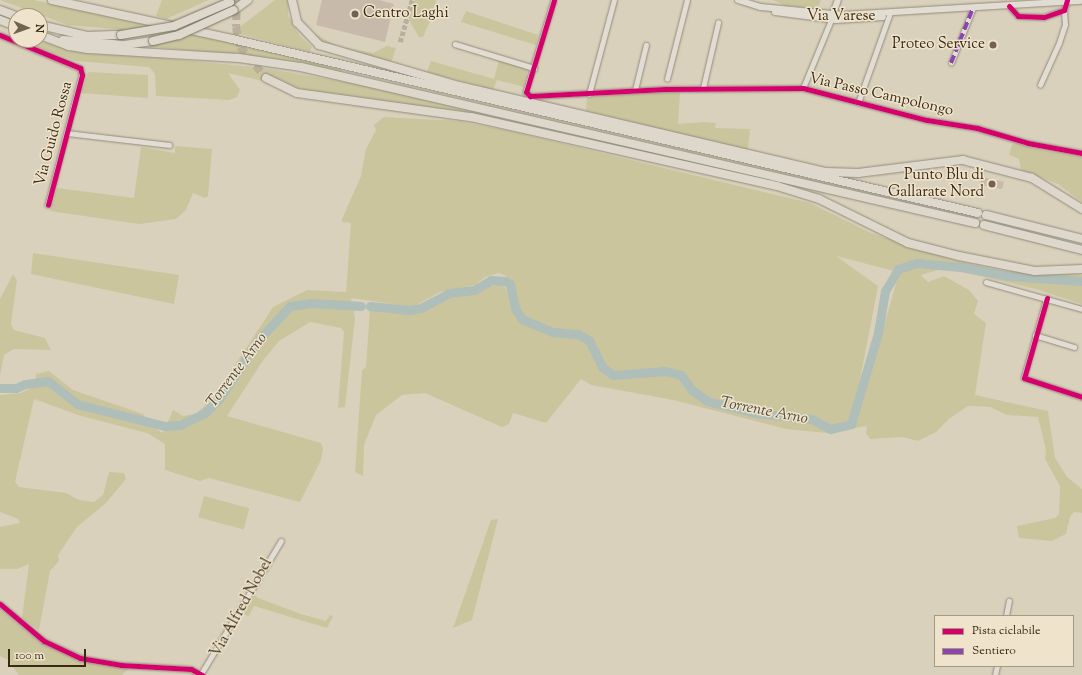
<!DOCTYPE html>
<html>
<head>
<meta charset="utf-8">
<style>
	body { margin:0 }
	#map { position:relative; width:1082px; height:675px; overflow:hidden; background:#dad1bc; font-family:"Sorts Mill Goudy",serif }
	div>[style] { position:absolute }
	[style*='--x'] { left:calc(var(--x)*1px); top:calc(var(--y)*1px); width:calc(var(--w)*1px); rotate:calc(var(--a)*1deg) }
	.green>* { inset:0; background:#cbc59e; transform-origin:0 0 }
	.river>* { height:9px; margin:-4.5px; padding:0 4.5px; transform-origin:4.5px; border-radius:4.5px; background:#afbeb8 }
	.building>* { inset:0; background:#c7baaa }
	.street-tunnel>* { height:4.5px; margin-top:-2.25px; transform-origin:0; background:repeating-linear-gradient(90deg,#baaf9a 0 4.5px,transparent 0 6.5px) }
	.highway-tunnel>* { height:8px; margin-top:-4px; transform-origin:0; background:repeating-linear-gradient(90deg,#baaf9a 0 8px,transparent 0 12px) }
	.roads { filter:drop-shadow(0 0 1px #928b7c) drop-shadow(0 0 1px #928b7c) }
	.street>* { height:4.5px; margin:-2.25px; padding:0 2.25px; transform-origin:2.25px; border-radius:2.25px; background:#e2ddd3 }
	.secondary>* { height:6px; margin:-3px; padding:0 3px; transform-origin:3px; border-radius:3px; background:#e2ddd3 }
	.highway>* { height:8px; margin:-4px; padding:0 4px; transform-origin:4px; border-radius:4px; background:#ddd8cb }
	.bridges { filter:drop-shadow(0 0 1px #7b7466) drop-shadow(0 0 1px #7b7466) }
	.highway-bridge>* { height:8px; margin:-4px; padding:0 4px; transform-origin:4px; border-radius:4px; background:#ddd8cb }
	.quiet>* { height:4px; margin-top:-2px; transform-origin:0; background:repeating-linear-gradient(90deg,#8e44ad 0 8px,transparent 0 12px) }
	.cycleway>* { height:5px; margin:-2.5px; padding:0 2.5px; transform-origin:2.5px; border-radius:2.5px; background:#d6006c }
	.dots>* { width:11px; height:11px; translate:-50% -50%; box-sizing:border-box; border:2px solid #efe4cb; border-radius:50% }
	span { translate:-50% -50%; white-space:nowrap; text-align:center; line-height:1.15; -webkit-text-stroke:3px #efe4cb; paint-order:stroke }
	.poi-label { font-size:15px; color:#392814 }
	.left { translate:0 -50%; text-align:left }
	.right { translate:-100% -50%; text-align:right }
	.street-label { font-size:15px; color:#392814 }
	.water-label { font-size:16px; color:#524c3d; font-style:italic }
	.legend { position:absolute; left:934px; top:615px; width:140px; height:52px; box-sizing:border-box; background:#efe4cb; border:1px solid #a69982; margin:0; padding:5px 7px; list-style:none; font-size:12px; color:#392814 }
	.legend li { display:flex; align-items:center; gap:8px; height:20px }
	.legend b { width:20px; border:1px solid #a69982 }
	.north { position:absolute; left:8px; top:8px; width:40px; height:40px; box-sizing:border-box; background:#efe4cb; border:1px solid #a69982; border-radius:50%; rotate:92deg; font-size:11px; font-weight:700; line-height:16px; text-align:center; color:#392814 }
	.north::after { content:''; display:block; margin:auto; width:14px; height:18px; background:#71634f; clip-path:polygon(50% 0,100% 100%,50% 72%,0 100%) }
	.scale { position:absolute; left:8px; top:649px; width:78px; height:18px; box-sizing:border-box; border:2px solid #392814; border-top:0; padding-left:5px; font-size:12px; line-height:14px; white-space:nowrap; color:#392814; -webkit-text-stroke:3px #efe4cb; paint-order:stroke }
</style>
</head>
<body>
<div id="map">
	<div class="green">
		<div style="clip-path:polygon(0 0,34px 0,151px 24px,126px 30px,68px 25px)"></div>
		<div style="clip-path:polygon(162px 0,209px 0,166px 19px,156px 16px)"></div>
		<div style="clip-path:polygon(275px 0,288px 0,288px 16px,300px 36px,312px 47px,310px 52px,233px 32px)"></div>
		<div style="clip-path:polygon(415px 0,436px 0,434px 12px,423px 37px,419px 37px,409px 20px)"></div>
		<div style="clip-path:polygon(773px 0,821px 0,818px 8px,786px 6px)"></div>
		<div style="clip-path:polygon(466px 11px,538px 35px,536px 45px,461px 22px)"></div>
		<div style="clip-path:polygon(309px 31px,337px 46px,373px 53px,387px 46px,396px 48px,391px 63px,318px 42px)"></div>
		<div style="clip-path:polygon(195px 34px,342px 69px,342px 72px,283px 60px,155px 47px,155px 44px)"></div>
		<div style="clip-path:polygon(18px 40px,35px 40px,69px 49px,264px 68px,357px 84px,488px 115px,300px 90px,269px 76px,263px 81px,228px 73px,240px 90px,237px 97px,229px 100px,156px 96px,155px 74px,149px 67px,76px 61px)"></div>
		<div style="clip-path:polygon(499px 60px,528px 69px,524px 87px,497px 80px,493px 90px,427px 72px,431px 61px,494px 79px)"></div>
		<div style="clip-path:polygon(88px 72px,148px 75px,148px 98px,81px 93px)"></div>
		<div style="clip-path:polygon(644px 92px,680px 92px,678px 124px,703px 122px,716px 123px,715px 128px,750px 129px,748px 150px,586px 111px,587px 98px)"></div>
		<div style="clip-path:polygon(evenodd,384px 117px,459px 121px,510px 131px,810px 203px,871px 233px,951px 259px,999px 270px,1082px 275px,1082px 304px,1036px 289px,945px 268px,921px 275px,928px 282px,944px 276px,969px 290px,978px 301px,974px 314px,986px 323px,975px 395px,1048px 411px,1055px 458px,1067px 477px,1082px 489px,1082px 513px,1074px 512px,1070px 517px,1066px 534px,1052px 541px,1019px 538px,1017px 526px,1055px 518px,1059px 514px,1060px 486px,1045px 459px,1046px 450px,1038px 417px,1007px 415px,990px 407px,968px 406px,949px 419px,936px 432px,918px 441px,903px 437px,870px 439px,866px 433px,867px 426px,827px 433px,786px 429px,673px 400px,591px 385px,581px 379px,546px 423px,513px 413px,509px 424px,502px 427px,425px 393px,402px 395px,376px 415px,364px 445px,363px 476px,355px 472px,362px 370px,366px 367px,370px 308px,418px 314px,446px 297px,471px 295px,500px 282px,510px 293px,514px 313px,529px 325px,549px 332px,551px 330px,523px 316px,506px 276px,499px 273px,485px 277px,475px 285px,440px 292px,413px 307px,351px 298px,355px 318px,345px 407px,338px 408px,344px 332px,341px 328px,310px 322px,279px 341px,262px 362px,227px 416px,321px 443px,323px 449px,321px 460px,300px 502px,209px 478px,200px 481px,165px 470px,165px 444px,147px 433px,81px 416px,34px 399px,15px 482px,19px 487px,66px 493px,79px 500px,94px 502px,103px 495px,109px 472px,124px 473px,126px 479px,106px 503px,77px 527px,58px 555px,59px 561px,50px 571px,39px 630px,22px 618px,29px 564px,17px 569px,0 569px,0 527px,20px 523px,18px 519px,0 512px,0 395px,21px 393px,35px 386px,36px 374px,49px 371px,73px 390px,143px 414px,151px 426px,163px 433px,173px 410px,183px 416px,195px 414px,212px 400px,273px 307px,307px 290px,346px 292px,351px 223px,342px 222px,342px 219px,361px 176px,366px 149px,376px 130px,374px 125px,384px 117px,836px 256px,902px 273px,897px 280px,861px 407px,855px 406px,878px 286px,836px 256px)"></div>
		<div style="clip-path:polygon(1016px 143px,1039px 150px,1082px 157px,1082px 202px,1058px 184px,1021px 170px,1019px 159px,1009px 155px,1012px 145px)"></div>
		<div style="clip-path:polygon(175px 146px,212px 149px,208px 196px,205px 198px,193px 193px,186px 210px,176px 219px,139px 224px,50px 211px,57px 188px,134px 198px,141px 147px,175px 153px)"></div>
		<div style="clip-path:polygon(33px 253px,179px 275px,174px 304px,31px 274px)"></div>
		<div style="clip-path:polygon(13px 274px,17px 280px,11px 324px,14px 330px,45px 338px,51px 350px,14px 349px,4px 355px,0 376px,0 299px)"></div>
		<div style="left:204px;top:496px;width:47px;height:22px;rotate:15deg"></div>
		<div style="clip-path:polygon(498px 519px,472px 620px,453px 628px,491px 520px)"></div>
		<div style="clip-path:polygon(253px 593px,258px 598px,301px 614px,326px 621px,330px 615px,333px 616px,327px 628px,254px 606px,249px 616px,242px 614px)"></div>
		<div style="clip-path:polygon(0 610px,40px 643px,92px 664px,129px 668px,122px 675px,19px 675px,8px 660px,0 656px)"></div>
	</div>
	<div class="river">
		<div style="--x:370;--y:306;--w:40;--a:5.7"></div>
		<div style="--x:410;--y:310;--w:11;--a:-10"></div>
		<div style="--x:421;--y:308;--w:32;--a:-28"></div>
		<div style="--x:449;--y:293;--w:25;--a:-7"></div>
		<div style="--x:474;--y:290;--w:20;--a:-30"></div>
		<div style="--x:491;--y:280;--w:14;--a:4"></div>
		<div style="--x:505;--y:281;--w:6;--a:31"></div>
		<div style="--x:510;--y:284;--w:25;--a:78"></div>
		<div style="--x:515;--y:308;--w:13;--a:58"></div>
		<div style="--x:522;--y:319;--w:34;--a:23"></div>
		<div style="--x:553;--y:332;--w:25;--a:5"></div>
		<div style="--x:578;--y:334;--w:13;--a:29"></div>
		<div style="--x:589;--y:340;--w:30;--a:64"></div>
		<div style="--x:602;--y:367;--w:14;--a:36"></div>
		<div style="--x:613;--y:375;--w:52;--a:-4.4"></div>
		<div style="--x:665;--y:371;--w:16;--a:14"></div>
		<div style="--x:681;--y:375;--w:19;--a:54"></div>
		<div style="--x:692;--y:390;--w:19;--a:36"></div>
		<div style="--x:707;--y:401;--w:49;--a:14"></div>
		<div style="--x:755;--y:413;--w:57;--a:6"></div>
		<div style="--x:812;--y:419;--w:21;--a:29"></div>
		<div style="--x:830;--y:429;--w:22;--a:-13"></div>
		<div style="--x:851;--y:424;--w:95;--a:-73.5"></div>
		<div style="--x:878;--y:333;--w:43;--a:-80.5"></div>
		<div style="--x:885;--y:291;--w:26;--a:-59"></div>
		<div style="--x:898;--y:269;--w:19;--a:-18"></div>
		<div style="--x:916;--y:263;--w:45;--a:5.1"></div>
		<div style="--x:961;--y:267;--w:49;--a:10.6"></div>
		<div style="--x:1009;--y:276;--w:73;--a:3.9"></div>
		<div style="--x:0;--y:388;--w:16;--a:0"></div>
		<div style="--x:16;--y:388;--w:10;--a:-24"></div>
		<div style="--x:25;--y:384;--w:23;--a:-7"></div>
		<div style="--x:48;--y:381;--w:37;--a:38"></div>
		<div style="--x:77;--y:404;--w:91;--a:14"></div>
		<div style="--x:165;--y:426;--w:15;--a:-4"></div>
		<div style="--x:180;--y:425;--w:28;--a:-26"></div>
		<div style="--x:205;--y:413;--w:20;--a:-45"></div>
		<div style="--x:219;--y:399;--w:73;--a:-56.1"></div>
		<div style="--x:260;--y:338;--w:44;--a:-46.8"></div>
		<div style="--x:290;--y:306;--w:21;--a:-8"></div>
		<div style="--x:311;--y:303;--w:50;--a:3.4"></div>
	</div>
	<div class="building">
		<div style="clip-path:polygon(322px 0,379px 0,394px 4px,385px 42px,316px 25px)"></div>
		<div style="clip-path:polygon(982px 177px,1004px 182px,1002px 189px,980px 185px)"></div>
	</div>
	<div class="street-tunnel">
		<div style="--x:400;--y:42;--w:44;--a:-74.1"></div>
	</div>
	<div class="highway-tunnel">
		<div style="--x:237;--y:0;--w:27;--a:92"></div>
		<div style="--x:236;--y:27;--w:20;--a:79"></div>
		<div style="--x:240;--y:47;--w:40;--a:50"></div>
	</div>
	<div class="roads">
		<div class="street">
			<div style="--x:554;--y:0;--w:96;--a:106.9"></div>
			<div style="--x:526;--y:92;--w:6;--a:45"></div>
			<div style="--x:530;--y:96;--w:135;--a:-3"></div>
			<div style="--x:665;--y:89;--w:138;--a:-0.4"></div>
			<div style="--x:803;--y:88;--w:128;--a:14.5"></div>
			<div style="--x:927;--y:120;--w:51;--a:9.1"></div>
			<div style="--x:977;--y:128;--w:53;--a:16.4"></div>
			<div style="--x:1028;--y:143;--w:55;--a:10.5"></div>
			<div style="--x:1009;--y:6;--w:13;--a:48"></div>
			<div style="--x:1018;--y:16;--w:26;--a:2"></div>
			<div style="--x:1044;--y:17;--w:21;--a:-19"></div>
			<div style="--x:1064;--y:10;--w:10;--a:-73"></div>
			<div style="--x:0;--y:35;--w:87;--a:22.4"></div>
			<div style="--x:80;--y:68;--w:7;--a:74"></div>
			<div style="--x:82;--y:75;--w:134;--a:104.7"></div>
			<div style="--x:455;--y:44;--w:83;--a:16.9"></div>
			<div style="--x:951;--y:63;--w:59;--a:-68.2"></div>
			<div style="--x:667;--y:79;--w:81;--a:-75.8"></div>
			<div style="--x:1040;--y:85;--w:46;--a:-65.7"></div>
			<div style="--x:1059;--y:43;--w:19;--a:-72"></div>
			<div style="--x:1065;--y:25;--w:15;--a:-94"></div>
			<div style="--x:703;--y:88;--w:67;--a:-77"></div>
			<div style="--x:803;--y:88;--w:74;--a:-67.6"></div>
			<div style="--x:635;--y:90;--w:46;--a:-76.3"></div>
			<div style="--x:589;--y:94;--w:97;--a:-75.1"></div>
			<div style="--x:858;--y:103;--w:96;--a:-70.4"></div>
			<div style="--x:67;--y:133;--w:103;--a:6.7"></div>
			<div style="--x:986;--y:282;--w:100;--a:15.7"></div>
			<div style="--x:1047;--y:298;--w:83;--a:106"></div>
			<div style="--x:1024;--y:378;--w:61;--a:18.1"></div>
			<div style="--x:1035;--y:335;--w:41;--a:17.1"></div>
			<div style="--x:0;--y:604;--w:57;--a:40.1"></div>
			<div style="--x:44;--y:641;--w:40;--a:25"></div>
			<div style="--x:80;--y:658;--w:42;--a:9.7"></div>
			<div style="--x:121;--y:665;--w:70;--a:3.3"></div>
			<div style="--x:191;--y:669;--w:13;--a:29"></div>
			<div style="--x:1006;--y:616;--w:15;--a:-79"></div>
			<div style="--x:201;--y:674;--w:155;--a:-59"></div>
			<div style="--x:995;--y:675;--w:9;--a:-77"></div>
		</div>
		<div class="secondary">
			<div style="--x:738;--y:0;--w:24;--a:17"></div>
			<div style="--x:761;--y:7;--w:82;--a:5.6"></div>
			<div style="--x:843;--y:15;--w:239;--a:-3.4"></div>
			<div style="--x:775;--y:12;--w:62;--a:7.5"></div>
			<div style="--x:836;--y:20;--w:47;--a:-3.7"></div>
			<div style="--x:832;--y:17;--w:18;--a:-71"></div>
		</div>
		<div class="highway">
			<div style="--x:52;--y:0;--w:184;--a:12.2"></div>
			<div style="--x:232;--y:39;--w:766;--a:13.13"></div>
			<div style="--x:292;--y:0;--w:23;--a:77"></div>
			<div style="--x:297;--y:22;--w:32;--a:46"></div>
			<div style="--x:319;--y:45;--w:146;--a:16.3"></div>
			<div style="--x:459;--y:86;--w:378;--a:13.2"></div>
			<div style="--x:827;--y:172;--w:31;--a:2"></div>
			<div style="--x:858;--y:173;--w:106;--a:-7.1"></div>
			<div style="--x:963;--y:160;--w:71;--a:14.6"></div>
			<div style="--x:1032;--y:178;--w:59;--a:31.8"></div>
			<div style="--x:0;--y:10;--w:17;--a:21"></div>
			<div style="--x:234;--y:10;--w:17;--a:-36"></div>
			<div style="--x:0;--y:20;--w:17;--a:21"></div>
			<div style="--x:40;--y:25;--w:48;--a:13.2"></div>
			<div style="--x:87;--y:36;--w:34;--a:-2"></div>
			<div style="--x:40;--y:35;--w:31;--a:21"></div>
			<div style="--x:69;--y:46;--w:19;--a:9"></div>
			<div style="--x:88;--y:49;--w:151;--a:3.4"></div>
			<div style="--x:239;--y:58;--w:63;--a:8.3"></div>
			<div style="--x:301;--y:67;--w:692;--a:13.03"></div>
			<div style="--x:63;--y:40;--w:61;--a:4.7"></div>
			<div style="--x:124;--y:45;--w:29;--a:-8"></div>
			<div style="--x:266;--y:78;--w:34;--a:26"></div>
			<div style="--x:297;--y:93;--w:176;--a:7.9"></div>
			<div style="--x:471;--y:117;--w:314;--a:12.7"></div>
			<div style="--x:777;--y:186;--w:44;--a:17.2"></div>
			<div style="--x:819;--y:199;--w:99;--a:26.3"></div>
			<div style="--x:908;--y:243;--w:53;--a:14.3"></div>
			<div style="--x:959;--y:256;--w:77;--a:11.2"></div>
			<div style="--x:1035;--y:271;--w:47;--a:-2.4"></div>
			<div style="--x:986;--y:215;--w:99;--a:14"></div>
			<div style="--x:984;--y:225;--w:101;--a:14.3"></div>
		</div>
	</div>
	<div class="bridges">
		<div class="highway-bridge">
			<div style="--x:121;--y:35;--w:54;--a:-9.6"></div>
			<div style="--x:174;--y:26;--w:61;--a:-23.2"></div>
			<div style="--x:153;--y:41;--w:27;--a:-13"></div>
			<div style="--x:179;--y:35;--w:60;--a:-24.4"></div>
		</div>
	</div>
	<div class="quiet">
		<div style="--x:951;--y:63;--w:59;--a:-68.2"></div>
	</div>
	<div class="cycleway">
		<div style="--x:554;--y:0;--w:96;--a:106.9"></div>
		<div style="--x:526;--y:92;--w:6;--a:45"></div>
		<div style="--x:530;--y:96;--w:135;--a:-3"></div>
		<div style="--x:665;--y:89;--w:138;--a:-0.4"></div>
		<div style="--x:803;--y:88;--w:128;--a:14.5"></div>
		<div style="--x:927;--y:120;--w:51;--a:9.1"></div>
		<div style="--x:977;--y:128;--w:53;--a:16.4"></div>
		<div style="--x:1028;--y:143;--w:55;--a:10.5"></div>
		<div style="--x:1009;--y:6;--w:13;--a:48"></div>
		<div style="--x:1018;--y:16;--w:26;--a:2"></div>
		<div style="--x:1044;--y:17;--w:21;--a:-19"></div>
		<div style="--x:1064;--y:10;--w:10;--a:-73"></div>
		<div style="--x:0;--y:35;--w:87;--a:22.4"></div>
		<div style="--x:80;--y:68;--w:7;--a:74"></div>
		<div style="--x:82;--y:75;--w:134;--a:104.7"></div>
		<div style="--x:1047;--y:298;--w:83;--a:106"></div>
		<div style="--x:1024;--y:378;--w:61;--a:18.1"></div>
		<div style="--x:0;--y:604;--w:57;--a:40.1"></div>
		<div style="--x:44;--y:641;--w:40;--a:25"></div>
		<div style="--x:80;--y:658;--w:42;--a:9.7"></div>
		<div style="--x:121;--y:665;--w:70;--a:3.3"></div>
		<div style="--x:191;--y:669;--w:13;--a:29"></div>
	</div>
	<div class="dots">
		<div style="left:355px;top:14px;background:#71634f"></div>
		<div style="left:993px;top:45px;background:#71634f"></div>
		<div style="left:992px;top:184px;background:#71634f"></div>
	</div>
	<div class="poi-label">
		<span class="left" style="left:363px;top:14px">Centro Laghi</span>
		<span class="right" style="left:985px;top:45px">Proteo Service</span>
		<span class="right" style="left:984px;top:184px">Punto Blu di<br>Gallarate Nord</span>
	</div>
	<div class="street-label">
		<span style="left:841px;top:17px">Via Varese</span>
		<span style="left:881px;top:95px;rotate:13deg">Via Passo Campolongo</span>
		<span style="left:54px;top:134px;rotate:-75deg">Via Guido Rossa</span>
		<span style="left:242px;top:608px;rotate:-61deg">Via Alfred Nobel</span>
	</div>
	<div class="water-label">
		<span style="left:238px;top:371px;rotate:-53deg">Torrente Arno</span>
		<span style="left:764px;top:412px;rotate:11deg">Torrente Arno</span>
	</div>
	<ul class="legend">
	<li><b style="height:5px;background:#d6006c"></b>Pista ciclabile</li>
	<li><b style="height:5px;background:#8e44ad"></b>Sentiero</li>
	</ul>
	<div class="north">N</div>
	<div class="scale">100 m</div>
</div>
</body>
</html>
